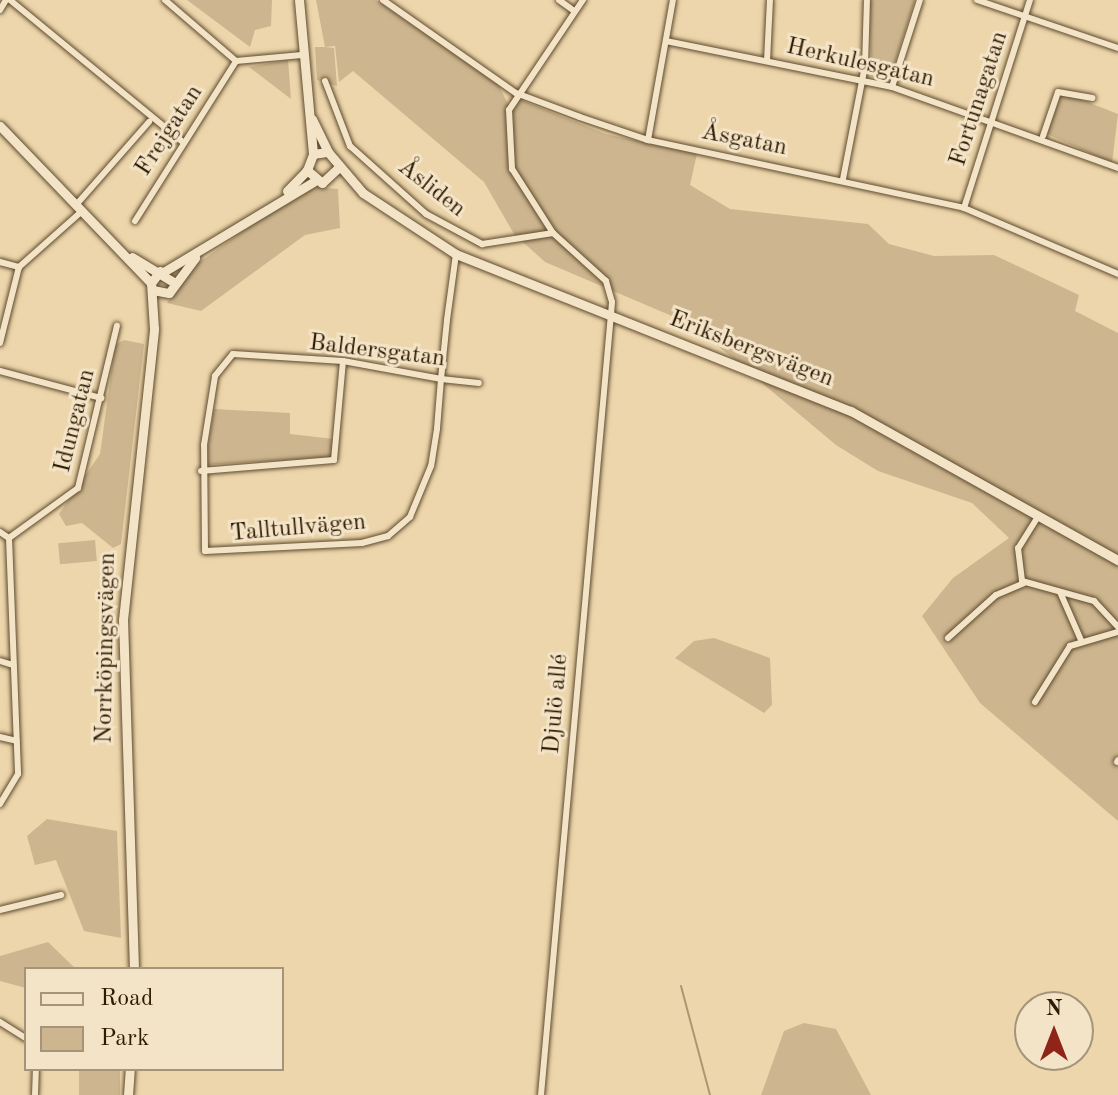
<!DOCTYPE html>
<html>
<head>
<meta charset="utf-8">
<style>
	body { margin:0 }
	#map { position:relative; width:1118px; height:1095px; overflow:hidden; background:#edd6ab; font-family:"Old Standard TT",serif }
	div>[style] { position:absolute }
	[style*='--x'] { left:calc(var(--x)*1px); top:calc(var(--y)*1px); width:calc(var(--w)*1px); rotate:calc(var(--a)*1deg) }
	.green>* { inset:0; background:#cdb68f; transform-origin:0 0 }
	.stream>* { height:2px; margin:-1px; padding:0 1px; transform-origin:1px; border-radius:1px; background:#ac9672 }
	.roads { filter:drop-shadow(0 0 2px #5e4a2e) drop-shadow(0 0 2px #5e4a2e) }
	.minor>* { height:6px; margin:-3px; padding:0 3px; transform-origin:3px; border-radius:3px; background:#f3e4c8 }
	.secondary>* { height:9px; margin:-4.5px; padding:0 4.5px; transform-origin:4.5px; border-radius:4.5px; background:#f3e4c8 }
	span { translate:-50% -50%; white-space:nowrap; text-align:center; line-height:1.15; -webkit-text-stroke:6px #f3e4c8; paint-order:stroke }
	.street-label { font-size:24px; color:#2f1b04 }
	.legend { position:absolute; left:24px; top:967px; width:260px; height:104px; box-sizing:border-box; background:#f3e4c8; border:2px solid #a5947a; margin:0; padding:10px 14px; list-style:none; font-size:24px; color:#2f1b04 }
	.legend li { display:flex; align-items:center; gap:16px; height:40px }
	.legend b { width:40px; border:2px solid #a5947a }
	.north { position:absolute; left:1014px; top:991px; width:80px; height:80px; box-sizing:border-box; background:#f3e4c8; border:2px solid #a5947a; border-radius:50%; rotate:0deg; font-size:22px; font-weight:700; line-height:32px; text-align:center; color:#2f1b04 }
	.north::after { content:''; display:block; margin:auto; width:28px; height:36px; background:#8f2418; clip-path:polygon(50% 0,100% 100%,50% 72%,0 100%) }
</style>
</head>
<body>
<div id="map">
	<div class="green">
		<div style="clip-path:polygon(187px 0,272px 0,271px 26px,255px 30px,250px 47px)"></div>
		<div style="clip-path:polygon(316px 0,376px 0,498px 84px,511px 110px,518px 99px,606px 134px,697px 154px,690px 185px,730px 209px,868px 224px,889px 244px,934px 256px,994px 255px,1079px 295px,1075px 311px,1118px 333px,1118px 821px,980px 703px,922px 616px,953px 578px,1009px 538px,972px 503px,878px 471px,836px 445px,693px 325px,545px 262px,514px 234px,484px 182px,353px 71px,339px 82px,335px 46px,325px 47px,334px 48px,337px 86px,317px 80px,315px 47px,325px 47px)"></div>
		<div style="clip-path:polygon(870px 0,915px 0,889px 81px,871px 76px)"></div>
		<div style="clip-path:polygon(288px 60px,291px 99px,249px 67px)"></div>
		<div style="clip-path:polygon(1062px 92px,1118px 114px,1112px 163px,1047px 134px)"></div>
		<div style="clip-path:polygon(315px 187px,338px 189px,340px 228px,305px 235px,201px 311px,167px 303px,190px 269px,296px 193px)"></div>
		<div style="clip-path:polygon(124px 340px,144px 344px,121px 544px,113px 548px,82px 523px,66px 526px,59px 514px,100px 454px,115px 345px)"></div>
		<div style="clip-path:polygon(214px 409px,290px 413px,290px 434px,334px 439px,331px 457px,205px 465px)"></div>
		<div style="left:95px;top:540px;width:21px;height:37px;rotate:85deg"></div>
		<div style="clip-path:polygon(714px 638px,770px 658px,772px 705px,764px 713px,675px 658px,694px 641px)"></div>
		<div style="clip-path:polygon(47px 819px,117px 831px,121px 938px,84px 931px,56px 860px,35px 865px,27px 836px)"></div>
		<div style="clip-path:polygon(48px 942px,76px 969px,26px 969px,26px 988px,0 981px,0 956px)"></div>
		<div style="clip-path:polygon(804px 1023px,836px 1029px,871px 1095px,761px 1095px,784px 1031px)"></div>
		<div style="left:79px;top:1069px;width:41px;height:26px"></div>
	</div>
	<div class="stream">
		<div style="--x:681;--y:986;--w:113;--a:75.1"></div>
	</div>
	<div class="roads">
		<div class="minor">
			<div style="--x:10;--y:0;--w:225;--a:39.4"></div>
			<div style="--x:165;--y:0;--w:94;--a:40.7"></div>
			<div style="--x:236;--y:61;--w:66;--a:-5.2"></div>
			<div style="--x:383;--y:0;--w:162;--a:35"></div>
			<div style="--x:516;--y:93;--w:68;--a:20.6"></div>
			<div style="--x:580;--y:117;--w:72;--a:18.7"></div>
			<div style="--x:648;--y:140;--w:323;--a:12.1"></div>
			<div style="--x:964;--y:208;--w:168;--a:23.2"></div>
			<div style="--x:559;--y:0;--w:19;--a:36"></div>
			<div style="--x:977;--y:0;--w:149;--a:18.8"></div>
			<div style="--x:0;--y:10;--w:12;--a:-59"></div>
			<div style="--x:666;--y:41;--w:231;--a:11.5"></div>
			<div style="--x:892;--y:87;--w:240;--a:19.7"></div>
			<div style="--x:767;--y:61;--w:61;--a:-87.2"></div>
			<div style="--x:325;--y:81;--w:70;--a:69"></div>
			<div style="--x:350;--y:146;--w:102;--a:41.8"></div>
			<div style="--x:426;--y:214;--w:64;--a:28.2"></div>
			<div style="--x:482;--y:244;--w:72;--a:-8.8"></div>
			<div style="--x:892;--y:87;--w:91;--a:-72.2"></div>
			<div style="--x:1043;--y:136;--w:46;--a:-71.2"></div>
			<div style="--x:1058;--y:92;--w:35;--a:10"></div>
			<div style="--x:648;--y:140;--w:142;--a:-79.9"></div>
			<div style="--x:843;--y:179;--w:115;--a:-79"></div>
			<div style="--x:865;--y:66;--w:66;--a:-88.3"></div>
			<div style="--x:76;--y:205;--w:111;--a:-48.7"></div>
			<div style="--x:964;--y:208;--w:218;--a:-72.4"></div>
			<div style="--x:135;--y:221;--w:189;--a:-57.7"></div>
			<div style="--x:456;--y:254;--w:67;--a:97.8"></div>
			<div style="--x:447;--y:320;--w:59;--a:95.8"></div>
			<div style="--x:441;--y:379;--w:50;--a:94.6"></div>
			<div style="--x:437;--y:429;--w:37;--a:99"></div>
			<div style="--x:431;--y:466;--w:55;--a:112.4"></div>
			<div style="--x:410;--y:517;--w:29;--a:139"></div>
			<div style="--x:388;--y:536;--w:27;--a:165"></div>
			<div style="--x:362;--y:543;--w:157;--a:177.1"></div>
			<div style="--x:205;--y:551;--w:106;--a:-90.5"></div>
			<div style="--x:204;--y:445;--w:70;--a:-80.9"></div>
			<div style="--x:215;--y:376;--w:28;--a:-51"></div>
			<div style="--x:233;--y:354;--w:110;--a:3.6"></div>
			<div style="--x:343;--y:361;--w:100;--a:10.4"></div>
			<div style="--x:441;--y:379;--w:38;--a:6"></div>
			<div style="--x:0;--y:262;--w:20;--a:15"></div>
			<div style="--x:0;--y:343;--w:78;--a:-76"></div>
			<div style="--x:19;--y:267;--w:84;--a:-41.6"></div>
			<div style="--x:0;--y:371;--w:105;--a:15"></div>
			<div style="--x:201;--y:471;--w:133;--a:-4.7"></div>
			<div style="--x:334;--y:460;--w:99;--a:-84.8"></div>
			<div style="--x:1039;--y:515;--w:39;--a:122"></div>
			<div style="--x:1018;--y:548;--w:33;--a:83"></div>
			<div style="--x:1022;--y:581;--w:75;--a:15.5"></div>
			<div style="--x:1094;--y:601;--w:35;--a:47"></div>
			<div style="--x:0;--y:532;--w:11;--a:34"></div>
			<div style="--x:9;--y:538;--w:236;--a:87.8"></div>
			<div style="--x:18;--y:774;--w:35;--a:121"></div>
			<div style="--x:9;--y:538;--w:85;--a:-35.9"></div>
			<div style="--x:78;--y:488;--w:167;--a:-76.5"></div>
			<div style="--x:1060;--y:592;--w:52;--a:66.4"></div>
			<div style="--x:948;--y:638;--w:64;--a:-41.9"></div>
			<div style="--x:996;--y:595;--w:30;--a:-23"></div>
			<div style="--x:0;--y:661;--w:14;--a:17"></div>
			<div style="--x:1035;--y:702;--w:66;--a:-58"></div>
			<div style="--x:1070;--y:646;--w:50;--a:-16.3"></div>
			<div style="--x:0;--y:737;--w:17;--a:13"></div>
			<div style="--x:1117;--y:762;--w:2;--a:-63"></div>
			<div style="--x:0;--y:910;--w:63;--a:-13.8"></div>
			<div style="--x:0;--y:1022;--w:31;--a:32"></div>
			<div style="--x:35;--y:1095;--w:26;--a:-88"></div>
			<div style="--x:541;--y:1095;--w:796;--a:-84.88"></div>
			<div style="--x:612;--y:302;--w:22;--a:-106"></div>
			<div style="--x:606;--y:281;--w:72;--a:-137.8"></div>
			<div style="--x:553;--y:233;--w:76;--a:-122.6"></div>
			<div style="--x:512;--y:169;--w:59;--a:-92.9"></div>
			<div style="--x:509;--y:110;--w:133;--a:-56.1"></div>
		</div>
		<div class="secondary">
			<div style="--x:299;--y:0;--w:155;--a:84.8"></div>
			<div style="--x:312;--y:119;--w:37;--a:64"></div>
			<div style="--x:0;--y:126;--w:218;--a:46.1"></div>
			<div style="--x:339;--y:167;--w:23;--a:137"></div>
			<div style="--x:322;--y:183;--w:20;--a:-139"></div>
			<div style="--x:307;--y:170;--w:17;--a:-69"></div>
			<div style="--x:313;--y:154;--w:15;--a:-8"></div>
			<div style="--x:328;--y:152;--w:54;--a:49.5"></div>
			<div style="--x:363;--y:193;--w:111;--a:33.3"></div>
			<div style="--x:456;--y:254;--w:425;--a:21.7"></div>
			<div style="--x:851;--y:411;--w:306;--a:29.2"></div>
			<div style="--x:287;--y:191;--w:29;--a:-46"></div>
			<div style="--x:132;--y:257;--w:50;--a:31.2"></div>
			<div style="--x:165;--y:271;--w:175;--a:-31"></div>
			<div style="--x:153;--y:290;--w:16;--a:11"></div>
			<div style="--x:169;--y:293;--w:44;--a:-53.4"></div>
			<div style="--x:134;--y:969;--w:349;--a:-91.8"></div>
			<div style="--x:123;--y:620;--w:293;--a:-83.9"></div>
			<div style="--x:154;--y:329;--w:46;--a:-93.7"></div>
			<div style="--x:151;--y:283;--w:15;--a:-53"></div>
			<div style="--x:128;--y:1095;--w:26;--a:-86"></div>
		</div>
	</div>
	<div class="street-label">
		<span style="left:860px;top:64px;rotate:13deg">Herkulesgatan</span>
		<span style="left:980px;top:99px;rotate:-72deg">Fortunagatan</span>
		<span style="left:170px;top:131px;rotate:-57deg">Frejgatan</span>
		<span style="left:744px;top:141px;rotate:11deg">Åsgatan</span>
		<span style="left:431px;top:189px;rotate:38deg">Åsliden</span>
		<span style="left:751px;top:350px;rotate:21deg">Eriksbergsvägen</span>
		<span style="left:377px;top:352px;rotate:7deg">Baldersgatan</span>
		<span style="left:76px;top:421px;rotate:-76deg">Idungatan</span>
		<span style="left:298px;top:529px;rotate:-5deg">Talltullvägen</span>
		<span style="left:107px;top:648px;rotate:-89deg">Norrköpingsvägen</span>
		<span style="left:557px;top:704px;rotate:-85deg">Djulö allé</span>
	</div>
	<ul class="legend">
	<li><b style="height:10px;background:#f3e4c8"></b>Road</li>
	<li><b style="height:22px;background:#cdb68f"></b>Park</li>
	</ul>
	<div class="north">N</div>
</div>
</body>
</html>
